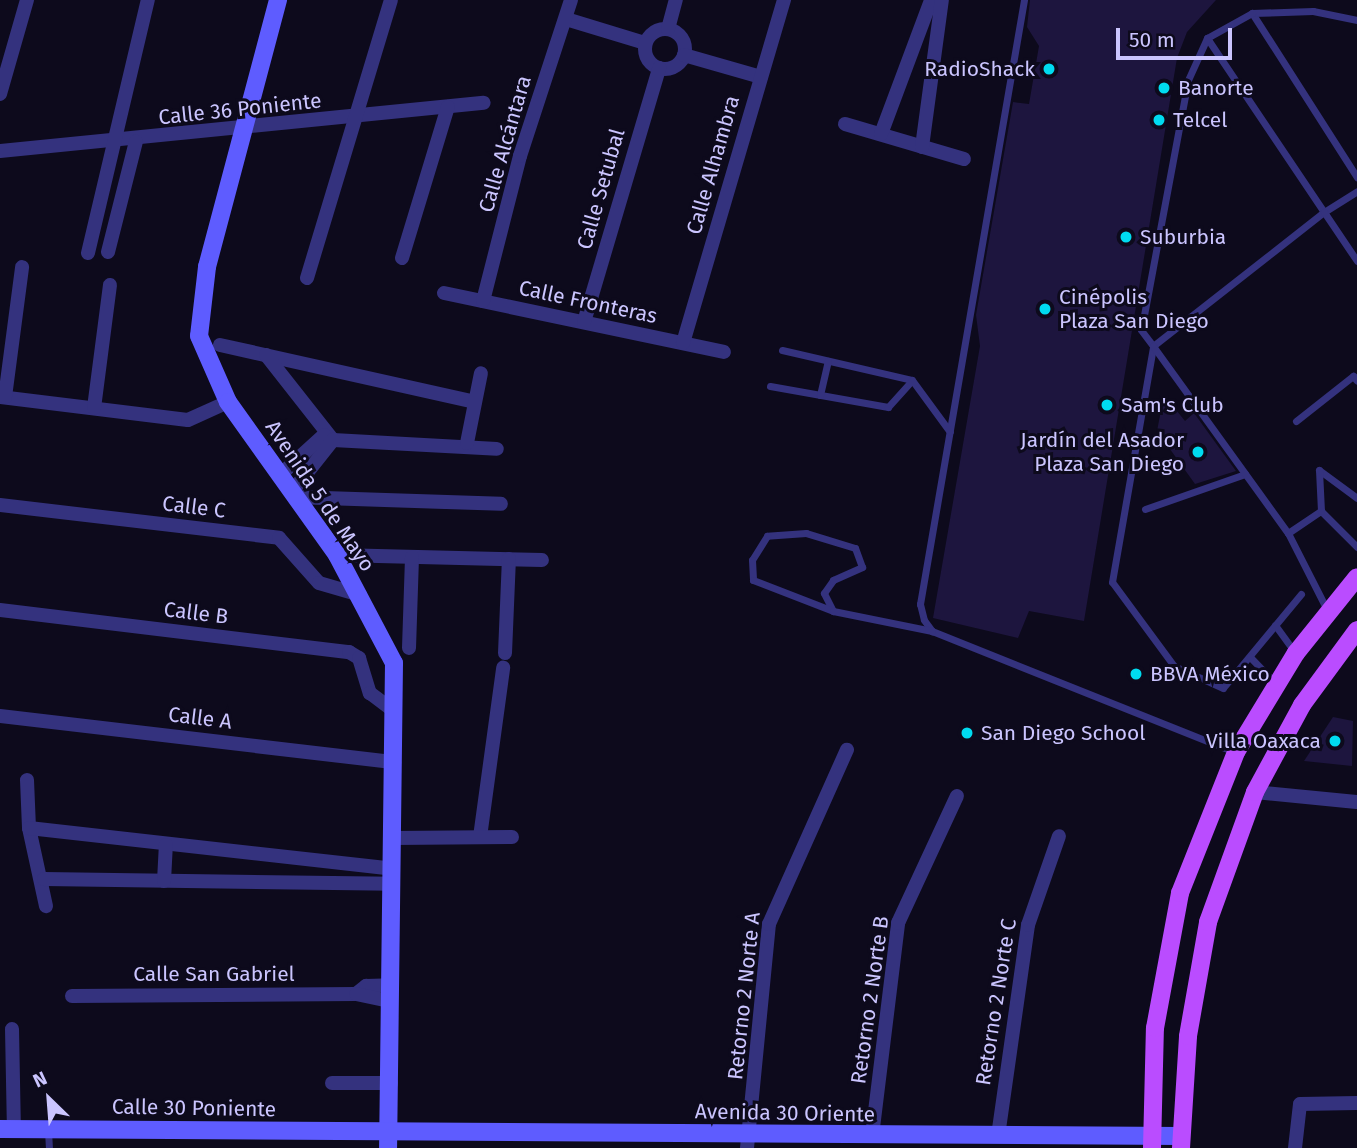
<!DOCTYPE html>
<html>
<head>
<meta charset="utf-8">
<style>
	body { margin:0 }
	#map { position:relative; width:1357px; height:1148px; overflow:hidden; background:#0d0a1c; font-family:"Fira Sans",sans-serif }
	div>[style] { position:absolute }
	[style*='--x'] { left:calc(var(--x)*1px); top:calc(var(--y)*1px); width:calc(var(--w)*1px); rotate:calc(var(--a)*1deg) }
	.building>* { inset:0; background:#1d153e }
	.lane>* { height:7px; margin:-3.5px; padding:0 3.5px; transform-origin:3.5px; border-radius:3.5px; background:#34327e }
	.street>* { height:14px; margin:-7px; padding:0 7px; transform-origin:7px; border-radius:7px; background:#34327e }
	.street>.ring { margin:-7px; padding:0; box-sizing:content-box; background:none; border:14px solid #34327e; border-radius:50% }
	.secondary>* { height:18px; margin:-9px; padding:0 9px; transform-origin:9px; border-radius:9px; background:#5e5cff }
	.primary>* { height:18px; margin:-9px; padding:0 9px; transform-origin:9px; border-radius:9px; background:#ba4cff }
	.dots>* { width:19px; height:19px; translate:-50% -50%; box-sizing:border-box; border:4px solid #0d0a1c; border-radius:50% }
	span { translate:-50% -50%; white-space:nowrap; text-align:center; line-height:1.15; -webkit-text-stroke:6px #0d0a1c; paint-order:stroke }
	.poi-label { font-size:21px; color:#cbc5ff }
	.right { translate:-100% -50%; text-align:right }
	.left { translate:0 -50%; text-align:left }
	.street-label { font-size:21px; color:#cbc5ff }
	.north { position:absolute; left:14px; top:1064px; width:70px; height:70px; -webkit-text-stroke:5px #0d0a1c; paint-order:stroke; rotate:335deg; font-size:19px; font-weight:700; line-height:28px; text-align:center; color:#cbc5ff }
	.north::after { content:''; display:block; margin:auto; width:24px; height:32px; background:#cbc5ff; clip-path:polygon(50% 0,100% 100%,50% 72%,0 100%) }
	.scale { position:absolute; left:1116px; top:28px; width:116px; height:32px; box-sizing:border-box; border:4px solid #cbc5ff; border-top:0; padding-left:9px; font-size:21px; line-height:24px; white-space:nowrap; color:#cbc5ff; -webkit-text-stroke:5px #0d0a1c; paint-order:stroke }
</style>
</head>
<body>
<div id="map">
	<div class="building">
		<div style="clip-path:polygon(1030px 0,1216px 0,1187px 32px,1177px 58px,1084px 621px,1029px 611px,1018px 638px,933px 618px,980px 346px,976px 315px,1013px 102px,1029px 104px,1039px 46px,1027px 27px)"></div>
		<div style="clip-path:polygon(1164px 395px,1185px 421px,1194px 413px,1236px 471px,1195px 484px,1157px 431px)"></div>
		<div style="clip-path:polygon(1333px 717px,1353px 721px,1352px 766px,1304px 761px)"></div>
	</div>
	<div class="lane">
		<div style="--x:1024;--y:0;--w:613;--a:99.77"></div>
		<div style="--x:920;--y:604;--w:16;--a:76"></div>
		<div style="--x:924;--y:620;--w:14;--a:54"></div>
		<div style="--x:932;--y:631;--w:326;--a:21.8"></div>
		<div style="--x:1252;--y:13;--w:195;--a:57.4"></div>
		<div style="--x:1357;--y:20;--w:45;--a:-168.4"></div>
		<div style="--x:1313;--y:11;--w:61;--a:178.1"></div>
		<div style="--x:1252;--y:13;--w:51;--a:150.9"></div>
		<div style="--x:1207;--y:38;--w:210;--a:56.1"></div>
		<div style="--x:1324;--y:212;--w:39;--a:-32"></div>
		<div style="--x:1207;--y:38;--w:46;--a:114.3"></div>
		<div style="--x:1188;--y:80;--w:254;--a:100.6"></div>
		<div style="--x:1141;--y:330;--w:20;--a:53"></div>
		<div style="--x:1153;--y:346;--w:217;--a:-38.1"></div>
		<div style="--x:1324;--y:212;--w:59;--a:56"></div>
		<div style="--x:782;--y:350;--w:133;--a:13"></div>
		<div style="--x:912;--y:380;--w:64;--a:53.8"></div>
		<div style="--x:770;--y:386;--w:120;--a:10.1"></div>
		<div style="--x:888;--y:407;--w:36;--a:-48"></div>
		<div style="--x:820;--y:395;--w:35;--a:-77"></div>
		<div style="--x:1296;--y:421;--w:73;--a:-38.3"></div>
		<div style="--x:1353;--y:376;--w:6;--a:51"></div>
		<div style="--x:1319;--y:470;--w:47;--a:36.4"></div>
		<div style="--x:1145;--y:509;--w:106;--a:-19.3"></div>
		<div style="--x:1321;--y:511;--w:51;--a:45"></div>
		<div style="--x:1288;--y:533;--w:40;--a:-34"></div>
		<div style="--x:1321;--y:511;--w:41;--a:-92.8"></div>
		<div style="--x:1301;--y:594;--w:122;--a:129.7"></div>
		<div style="--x:1223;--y:688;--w:54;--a:-155.8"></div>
		<div style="--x:1174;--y:666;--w:104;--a:-126.4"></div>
		<div style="--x:1112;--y:582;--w:240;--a:-80.1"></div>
		<div style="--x:1153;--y:346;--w:231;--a:54.2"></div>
		<div style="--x:1288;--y:533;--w:86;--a:63.1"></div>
		<div style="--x:833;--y:611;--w:20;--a:-117"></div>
		<div style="--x:824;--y:593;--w:16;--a:-55"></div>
		<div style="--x:833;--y:580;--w:32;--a:-24"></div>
		<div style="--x:862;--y:567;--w:20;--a:-110"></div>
		<div style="--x:855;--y:548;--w:51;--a:-163"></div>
		<div style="--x:806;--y:533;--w:39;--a:176"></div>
		<div style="--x:767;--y:536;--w:28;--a:122"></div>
		<div style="--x:752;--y:560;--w:20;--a:87"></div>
		<div style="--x:753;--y:580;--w:86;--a:21.2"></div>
		<div style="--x:833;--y:611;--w:101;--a:11.4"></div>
		<div style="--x:1275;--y:625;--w:34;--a:54"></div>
		<div style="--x:1250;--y:657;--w:36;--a:46"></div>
		<div style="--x:48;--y:1130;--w:18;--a:87"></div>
	</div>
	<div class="street">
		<div style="--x:566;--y:19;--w:83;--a:16.9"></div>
		<div class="ring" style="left:645px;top:29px;width:26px;height:26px"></div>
		<div style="--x:668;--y:29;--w:30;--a:-75"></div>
		<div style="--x:684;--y:55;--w:80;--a:15.9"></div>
		<div style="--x:0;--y:94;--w:98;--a:-74"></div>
		<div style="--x:845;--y:124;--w:124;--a:16.4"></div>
		<div style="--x:881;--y:134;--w:143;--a:-69.5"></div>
		<div style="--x:922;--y:147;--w:148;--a:-82.3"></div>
		<div style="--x:0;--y:151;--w:486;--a:-5.7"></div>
		<div style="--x:108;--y:252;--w:114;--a:-75.8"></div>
		<div style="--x:88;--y:253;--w:260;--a:-76.7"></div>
		<div style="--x:402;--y:258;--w:158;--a:-73.1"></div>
		<div style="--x:307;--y:278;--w:290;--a:-73.2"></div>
		<div style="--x:444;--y:293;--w:286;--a:11.9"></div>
		<div style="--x:483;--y:301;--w:150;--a:-75.7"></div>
		<div style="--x:520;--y:156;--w:164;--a:-71.9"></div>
		<div style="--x:584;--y:322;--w:265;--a:-73.5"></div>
		<div style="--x:683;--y:343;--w:358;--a:-73.6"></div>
		<div style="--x:220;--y:345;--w:261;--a:12.6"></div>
		<div style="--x:266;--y:355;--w:108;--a:51.8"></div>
		<div style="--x:333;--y:440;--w:164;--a:3.1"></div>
		<div style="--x:0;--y:397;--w:189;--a:7"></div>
		<div style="--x:188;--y:420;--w:44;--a:-24.2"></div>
		<div style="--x:5;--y:397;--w:131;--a:-82.5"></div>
		<div style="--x:94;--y:408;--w:124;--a:-82.6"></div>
		<div style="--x:467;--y:443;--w:71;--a:-78.7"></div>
		<div style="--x:279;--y:476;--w:61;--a:-42.3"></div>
		<div style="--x:291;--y:493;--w:68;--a:-51.6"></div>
		<div style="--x:294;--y:497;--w:207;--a:1.9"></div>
		<div style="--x:0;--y:505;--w:281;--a:6.7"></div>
		<div style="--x:279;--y:538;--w:60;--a:48.4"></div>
		<div style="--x:319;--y:583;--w:43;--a:16.3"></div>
		<div style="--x:337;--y:555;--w:205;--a:1.4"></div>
		<div style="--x:0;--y:610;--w:352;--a:6.9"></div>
		<div style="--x:349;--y:652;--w:12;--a:31"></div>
		<div style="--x:359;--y:658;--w:37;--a:73"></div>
		<div style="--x:370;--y:693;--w:31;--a:37"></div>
		<div style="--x:409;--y:648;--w:91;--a:-88.1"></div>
		<div style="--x:505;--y:653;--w:94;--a:-87.6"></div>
		<div style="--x:0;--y:716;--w:397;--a:6.7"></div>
		<div style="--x:27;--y:780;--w:48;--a:87.6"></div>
		<div style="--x:29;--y:828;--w:80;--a:77.7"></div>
		<div style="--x:1255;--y:792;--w:102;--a:5.6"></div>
		<div style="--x:29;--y:828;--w:366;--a:6.4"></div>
		<div style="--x:480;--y:837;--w:171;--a:-82.2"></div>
		<div style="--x:394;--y:838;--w:118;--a:-0.5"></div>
		<div style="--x:44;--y:879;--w:348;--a:0.8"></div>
		<div style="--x:164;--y:881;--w:36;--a:-87"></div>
		<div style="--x:356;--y:994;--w:13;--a:-39"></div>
		<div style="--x:366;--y:986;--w:25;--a:-2"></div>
		<div style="--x:72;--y:996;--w:284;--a:-0.4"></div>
		<div style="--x:356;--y:994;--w:35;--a:12"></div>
		<div style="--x:12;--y:1029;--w:101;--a:88.9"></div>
		<div style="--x:332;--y:1083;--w:59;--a:0"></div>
		<div style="--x:872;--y:1136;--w:215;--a:-83"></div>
		<div style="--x:898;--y:923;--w:140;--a:-65.1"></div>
		<div style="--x:998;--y:1136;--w:213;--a:-81.9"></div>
		<div style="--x:1028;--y:925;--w:94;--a:-70.8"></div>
		<div style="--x:747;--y:1148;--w:225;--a:-84.4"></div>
		<div style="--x:769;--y:924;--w:191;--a:-65.9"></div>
		<div style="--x:1295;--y:1148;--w:44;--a:-83.5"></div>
		<div style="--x:1300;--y:1104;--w:57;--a:-1"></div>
	</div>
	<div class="secondary">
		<div style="--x:278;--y:0;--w:276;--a:104.9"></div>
		<div style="--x:207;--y:267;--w:69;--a:96.6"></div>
		<div style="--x:199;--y:336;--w:72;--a:66.3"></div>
		<div style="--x:228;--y:402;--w:188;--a:54.5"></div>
		<div style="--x:337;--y:555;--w:122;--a:62.2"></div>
		<div style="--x:394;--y:663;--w:485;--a:90.7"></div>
		<div style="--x:0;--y:1129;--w:1181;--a:0.34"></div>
	</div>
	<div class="primary">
		<div style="--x:1152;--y:1148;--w:120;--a:-88.6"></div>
		<div style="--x:1155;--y:1028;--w:137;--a:-79.5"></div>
		<div style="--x:1180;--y:893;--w:152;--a:-68.3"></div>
		<div style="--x:1236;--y:752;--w:116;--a:-58.8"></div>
		<div style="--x:1296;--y:653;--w:97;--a:-51.2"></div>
		<div style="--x:1181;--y:1148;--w:112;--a:-86.4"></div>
		<div style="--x:1188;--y:1036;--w:116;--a:-80"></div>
		<div style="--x:1208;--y:922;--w:138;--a:-70.1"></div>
		<div style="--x:1255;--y:792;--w:99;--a:-61.6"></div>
		<div style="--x:1302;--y:705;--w:93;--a:-53.7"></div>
	</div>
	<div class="dots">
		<div style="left:1049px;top:69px;background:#00dbf0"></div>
		<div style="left:1164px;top:88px;background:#00dbf0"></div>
		<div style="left:1159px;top:120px;background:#00dbf0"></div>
		<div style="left:1126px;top:237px;background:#00dbf0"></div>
		<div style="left:1045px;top:309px;background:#00dbf0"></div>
		<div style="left:1107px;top:405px;background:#00dbf0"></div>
		<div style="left:1198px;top:452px;background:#00dbf0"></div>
		<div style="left:1136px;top:674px;background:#00dbf0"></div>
		<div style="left:967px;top:733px;background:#00dbf0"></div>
		<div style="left:1335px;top:741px;background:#00dbf0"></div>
	</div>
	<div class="poi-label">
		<span class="right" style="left:1035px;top:69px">RadioShack</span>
		<span class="left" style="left:1178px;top:88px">Banorte</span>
		<span class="left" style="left:1173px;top:120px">Telcel</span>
		<span class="left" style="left:1140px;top:237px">Suburbia</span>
		<span class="left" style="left:1059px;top:309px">Cinépolis<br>Plaza San Diego</span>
		<span class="left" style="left:1121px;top:405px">Sam's Club</span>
		<span class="right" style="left:1184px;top:452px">Jardín del Asador<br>Plaza San Diego</span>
		<span class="left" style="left:1150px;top:674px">BBVA México</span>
		<span class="left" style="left:981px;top:733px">San Diego School</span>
		<span class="right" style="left:1321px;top:741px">Villa Oaxaca</span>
	</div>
	<div class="street-label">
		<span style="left:240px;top:109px;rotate:-6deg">Calle 36 Poniente</span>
		<span style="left:505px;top:144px;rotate:-74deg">Calle Alcántara</span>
		<span style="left:713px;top:165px;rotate:-74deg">Calle Alhambra</span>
		<span style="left:601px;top:189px;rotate:-74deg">Calle Setubal</span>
		<span style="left:588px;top:302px;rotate:12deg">Calle Fronteras</span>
		<span style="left:320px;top:496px;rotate:56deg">Avenida 5 de Mayo</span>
		<span style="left:194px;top:507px;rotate:7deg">Calle C</span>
		<span style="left:196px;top:613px;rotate:7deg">Calle B</span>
		<span style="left:200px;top:718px;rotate:7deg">Calle A</span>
		<span style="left:214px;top:974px">Calle San Gabriel</span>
		<span style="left:744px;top:996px;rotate:-84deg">Retorno 2 Norte A</span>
		<span style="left:870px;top:1000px;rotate:-82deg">Retorno 2 Norte B</span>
		<span style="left:996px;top:1002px;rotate:-81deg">Retorno 2 Norte C</span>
		<span style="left:194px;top:1108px;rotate:1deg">Calle 30 Poniente</span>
		<span style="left:785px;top:1113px;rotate:1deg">Avenida 30 Oriente</span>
	</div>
	<div class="north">N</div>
	<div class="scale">50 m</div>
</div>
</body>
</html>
